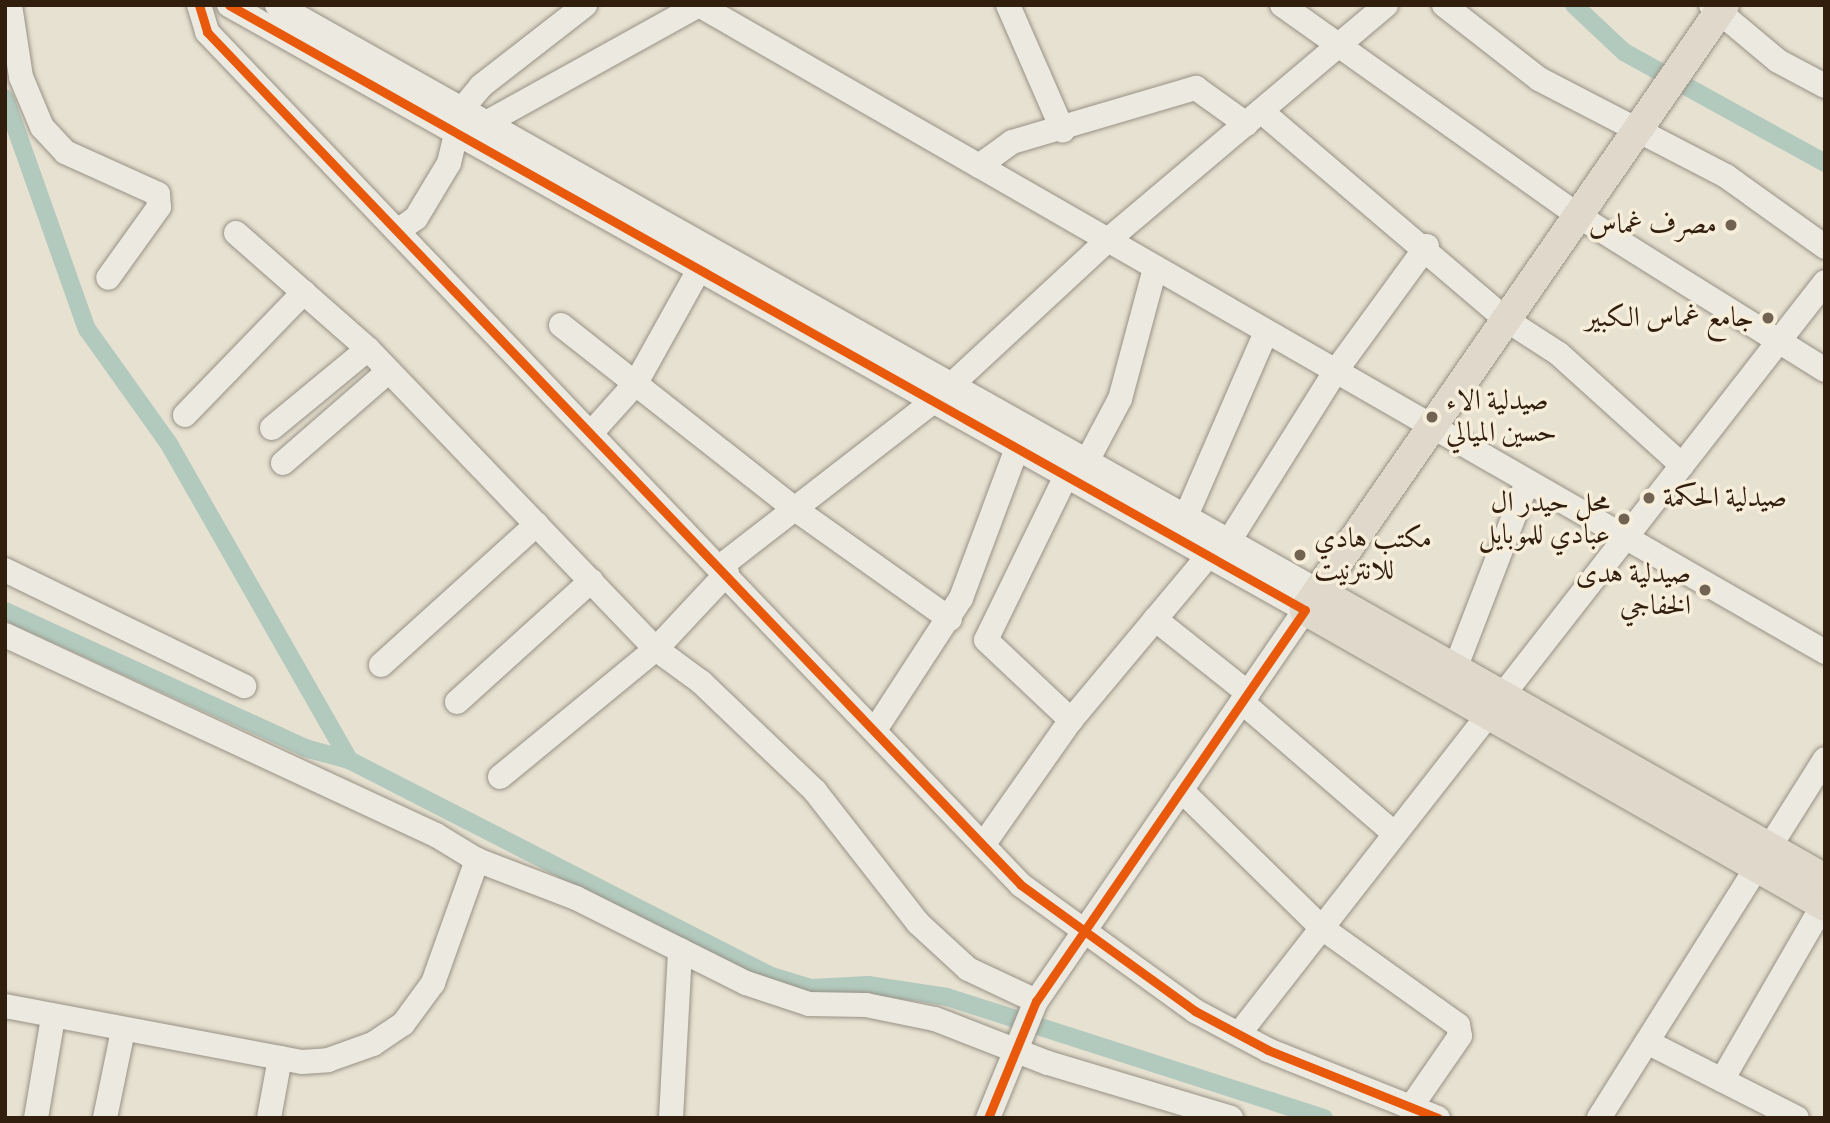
<!DOCTYPE html>
<html>
<head>
<meta charset="utf-8">
<style>
	body { margin:0 }
	#map { position:relative; width:1830px; height:1123px; overflow:hidden; background:#e7e1d1; font-family:"IM FELL DW Pica",Amiri,serif }
	div>[style] { position:absolute }
	[style*='--x'] { left:calc(var(--x)*1px); top:calc(var(--y)*1px); width:calc(var(--w)*1px); rotate:calc(var(--a)*1deg) }
	.canal>* { height:18px; margin:-9px; padding:0 9px; transform-origin:9px; border-radius:9px; background:#b2c9bd }
	.roads { filter:drop-shadow(0 0 2px #979185) drop-shadow(0 0 2px #979185) }
	.minor>* { height:24px; margin:-12px; padding:0 12px; transform-origin:12px; border-radius:12px; background:#ece9e1 }
	.major>* { height:30px; margin:-15px; padding:0 15px; transform-origin:15px; border-radius:15px; background:#dfd8cb }
	.cycleway>* { height:9px; margin:-4.5px; padding:0 4.5px; transform-origin:4.5px; border-radius:4.5px; background:#e8590c }
	.dots>* { width:19px; height:19px; translate:-50% -50%; box-sizing:border-box; border:4px solid #f6eedb; border-radius:50% }
	span { translate:-50% -50%; white-space:nowrap; text-align:center; line-height:1.15; -webkit-text-stroke:7px #f6eedb; paint-order:stroke }
	.poi-label { font-size:28px; color:#311e0c }
	.right { translate:-100% -50%; text-align:right }
	.left { translate:0 -50%; text-align:left }
	.frame { position:absolute; inset:0; border:7px solid #311e0c; pointer-events:none }
</style>
</head>
<body>
<div id="map">
	<div class="canal">
		<div style="--x:1574;--y:5;--w:69;--a:43.2"></div>
		<div style="--x:1624;--y:52;--w:230;--a:28.9"></div>
		<div style="--x:5;--y:98;--w:245;--a:70.5"></div>
		<div style="--x:87;--y:329;--w:141;--a:54.5"></div>
		<div style="--x:169;--y:444;--w:364;--a:60.3"></div>
		<div style="--x:5;--y:611;--w:330;--a:24.5"></div>
		<div style="--x:305;--y:748;--w:46;--a:15.3"></div>
		<div style="--x:349;--y:760;--w:475;--a:27.1"></div>
		<div style="--x:772;--y:976;--w:41;--a:17.1"></div>
		<div style="--x:811;--y:988;--w:57;--a:-3"></div>
		<div style="--x:868;--y:985;--w:80;--a:8.6"></div>
		<div style="--x:947;--y:997;--w:396;--a:17.8"></div>
	</div>
	<div class="roads">
		<div class="minor">
			<div style="--x:10;--y:5;--w:73;--a:81.3"></div>
			<div style="--x:21;--y:77;--w:54;--a:67.2"></div>
			<div style="--x:42;--y:127;--w:34;--a:47"></div>
			<div style="--x:65;--y:152;--w:102;--a:24.3"></div>
			<div style="--x:158;--y:194;--w:13;--a:86"></div>
			<div style="--x:159;--y:207;--w:87;--a:125.7"></div>
			<div style="--x:199;--y:5;--w:28;--a:73"></div>
			<div style="--x:207;--y:32;--w:1179;--a:46.34"></div>
			<div style="--x:1021;--y:885;--w:215;--a:35.9"></div>
			<div style="--x:1195;--y:1011;--w:83;--a:28.1"></div>
			<div style="--x:1268;--y:1050;--w:183;--a:21.8"></div>
			<div style="--x:229;--y:5;--w:1234;--a:29.35"></div>
			<div style="--x:1305;--y:610;--w:475;--a:124.5"></div>
			<div style="--x:1036;--y:1001;--w:126;--a:112.3"></div>
			<div style="--x:277;--y:5;--w:1195;--a:29.38"></div>
			<div style="--x:699;--y:5;--w:1299;--a:29.88"></div>
			<div style="--x:1008;--y:5;--w:137;--a:66.4"></div>
			<div style="--x:1282;--y:5;--w:362;--a:35.4"></div>
			<div style="--x:1577;--y:215;--w:292;--a:32"></div>
			<div style="--x:1444;--y:5;--w:120;--a:37.9"></div>
			<div style="--x:1539;--y:79;--w:211;--a:27.4"></div>
			<div style="--x:1726;--y:176;--w:122;--a:35.6"></div>
			<div style="--x:1711;--y:5;--w:87;--a:39.9"></div>
			<div style="--x:1778;--y:61;--w:53;--a:28"></div>
			<div style="--x:1261;--y:111;--w:321;--a:40.4"></div>
			<div style="--x:1505;--y:319;--w:64;--a:32.9"></div>
			<div style="--x:1559;--y:354;--w:166;--a:42.1"></div>
			<div style="--x:486;--y:123;--w:244;--a:-29"></div>
			<div style="--x:979;--y:166;--w:41;--a:-36"></div>
			<div style="--x:1012;--y:142;--w:192;--a:-16.4"></div>
			<div style="--x:1196;--y:88;--w:62;--a:35.8"></div>
			<div style="--x:398;--y:231;--w:22;--a:-36"></div>
			<div style="--x:416;--y:218;--w:64;--a:-59"></div>
			<div style="--x:449;--y:163;--w:56;--a:-76.5"></div>
			<div style="--x:462;--y:109;--w:30;--a:-50"></div>
			<div style="--x:481;--y:86;--w:132;--a:-37.9"></div>
			<div style="--x:236;--y:233;--w:176;--a:41.3"></div>
			<div style="--x:368;--y:349;--w:416;--a:46.2"></div>
			<div style="--x:656;--y:649;--w:56;--a:36.3"></div>
			<div style="--x:701;--y:682;--w:158;--a:43.7"></div>
			<div style="--x:815;--y:791;--w:167;--a:52"></div>
			<div style="--x:918;--y:923;--w:68;--a:42.6"></div>
			<div style="--x:968;--y:969;--w:75;--a:25.2"></div>
			<div style="--x:561;--y:325;--w:298;--a:38.2"></div>
			<div style="--x:795;--y:509;--w:190;--a:35.4"></div>
			<div style="--x:185;--y:415;--w:171;--a:-45.9"></div>
			<div style="--x:272;--y:428;--w:124;--a:-39.5"></div>
			<div style="--x:592;--y:432;--w:66;--a:-48.1"></div>
			<div style="--x:636;--y:383;--w:129;--a:-60.9"></div>
			<div style="--x:1087;--y:461;--w:70;--a:-62"></div>
			<div style="--x:1120;--y:399;--w:136;--a:-75"></div>
			<div style="--x:283;--y:463;--w:140;--a:-41"></div>
			<div style="--x:1066;--y:476;--w:182;--a:116"></div>
			<div style="--x:986;--y:640;--w:117;--a:43.3"></div>
			<div style="--x:1186;--y:516;--w:201;--a:-66.5"></div>
			<div style="--x:1229;--y:541;--w:199;--a:-57.9"></div>
			<div style="--x:1335;--y:372;--w:156;--a:-53.9"></div>
			<div style="--x:721;--y:566;--w:269;--a:-37.8"></div>
			<div style="--x:934;--y:401;--w:237;--a:-42.8"></div>
			<div style="--x:1108;--y:240;--w:364;--a:-40.2"></div>
			<div style="--x:5;--y:570;--w:266;--a:25.9"></div>
			<div style="--x:1155;--y:619;--w:119;--a:38.5"></div>
			<div style="--x:5;--y:635;--w:475;--a:24.9"></div>
			<div style="--x:436;--y:835;--w:48;--a:31.4"></div>
			<div style="--x:477;--y:860;--w:106;--a:21"></div>
			<div style="--x:576;--y:898;--w:190;--a:26.6"></div>
			<div style="--x:746;--y:983;--w:66;--a:18.4"></div>
			<div style="--x:809;--y:1004;--w:57;--a:1"></div>
			<div style="--x:866;--y:1005;--w:70;--a:11.5"></div>
			<div style="--x:935;--y:1019;--w:121;--a:21.3"></div>
			<div style="--x:1048;--y:1063;--w:191;--a:16.7"></div>
			<div style="--x:381;--y:665;--w:210;--a:-42.1"></div>
			<div style="--x:1455;--y:669;--w:200;--a:-68.9"></div>
			<div style="--x:1502;--y:696;--w:525;--a:-52.04"></div>
			<div style="--x:457;--y:702;--w:181;--a:-42.1"></div>
			<div style="--x:1242;--y:702;--w:202;--a:40.8"></div>
			<div style="--x:875;--y:730;--w:158;--a:-56.9"></div>
			<div style="--x:961;--y:598;--w:160;--a:-69.5"></div>
			<div style="--x:500;--y:777;--w:202;--a:-39.4"></div>
			<div style="--x:656;--y:649;--w:104;--a:-46.9"></div>
			<div style="--x:1181;--y:790;--w:197;--a:44.4"></div>
			<div style="--x:1322;--y:928;--w:167;--a:35.5"></div>
			<div style="--x:1458;--y:1025;--w:11;--a:80"></div>
			<div style="--x:1460;--y:1036;--w:86;--a:124.6"></div>
			<div style="--x:983;--y:845;--w:153;--a:-54.9"></div>
			<div style="--x:1071;--y:720;--w:214;--a:-50.1"></div>
			<div style="--x:5;--y:1006;--w:302;--a:10.7"></div>
			<div style="--x:302;--y:1062;--w:26;--a:-4"></div>
			<div style="--x:328;--y:1060;--w:48;--a:-19.6"></div>
			<div style="--x:373;--y:1044;--w:36;--a:-34"></div>
			<div style="--x:403;--y:1024;--w:51;--a:-53.8"></div>
			<div style="--x:433;--y:983;--w:131;--a:-70.3"></div>
			<div style="--x:1239;--y:1034;--w:405;--a:-52"></div>
			<div style="--x:1647;--y:1042;--w:168;--a:26.9"></div>
			<div style="--x:1722;--y:1080;--w:202;--a:-60"></div>
			<div style="--x:36;--y:1118;--w:102;--a:-80.4"></div>
			<div style="--x:105;--y:1118;--w:90;--a:-78.4"></div>
			<div style="--x:269;--y:1118;--w:61;--a:-79.6"></div>
			<div style="--x:671;--y:1118;--w:168;--a:-86.9"></div>
			<div style="--x:1599;--y:1118;--w:424;--a:-57.8"></div>
		</div>
		<div class="major">
			<div style="--x:1724;--y:5;--w:736;--a:124.71"></div>
			<div style="--x:1305;--y:610;--w:598;--a:29.65"></div>
			<div style="--x:1318;--y:591;--w:583;--a:29.6"></div>
		</div>
	</div>
	<div class="cycleway">
		<div style="--x:199;--y:5;--w:28;--a:73"></div>
		<div style="--x:207;--y:32;--w:1179;--a:46.34"></div>
		<div style="--x:1021;--y:885;--w:215;--a:35.9"></div>
		<div style="--x:1195;--y:1011;--w:83;--a:28.1"></div>
		<div style="--x:1268;--y:1050;--w:183;--a:21.8"></div>
		<div style="--x:229;--y:5;--w:1234;--a:29.35"></div>
		<div style="--x:1305;--y:610;--w:475;--a:124.5"></div>
		<div style="--x:1036;--y:1001;--w:126;--a:112.3"></div>
	</div>
	<div class="dots">
		<div style="left:1731px;top:225px;background:#716251"></div>
		<div style="left:1768px;top:318px;background:#716251"></div>
		<div style="left:1432px;top:417px;background:#716251"></div>
		<div style="left:1649px;top:498px;background:#716251"></div>
		<div style="left:1624px;top:519px;background:#716251"></div>
		<div style="left:1300px;top:555px;background:#716251"></div>
		<div style="left:1705px;top:590px;background:#716251"></div>
	</div>
	<div class="poi-label">
		<span class="right" style="left:1717px;top:225px">مصرف غماس</span>
		<span class="right" style="left:1754px;top:318px">جامع غماس الكبير</span>
		<span class="left" style="left:1446px;top:417px">صيدلية الاء<br>حسين الميالي</span>
		<span class="left" style="left:1663px;top:498px">صيدلية الحكمة</span>
		<span class="right" style="left:1610px;top:519px">محل حيدر ال<br>عبادي للموبايل</span>
		<span class="left" style="left:1314px;top:555px">مكتب هادي<br>للانترنيت</span>
		<span class="right" style="left:1691px;top:590px">صيدلية هدى<br>الخفاجي</span>
	</div>
	<div class="frame"></div>
</div>
</body>
</html>
